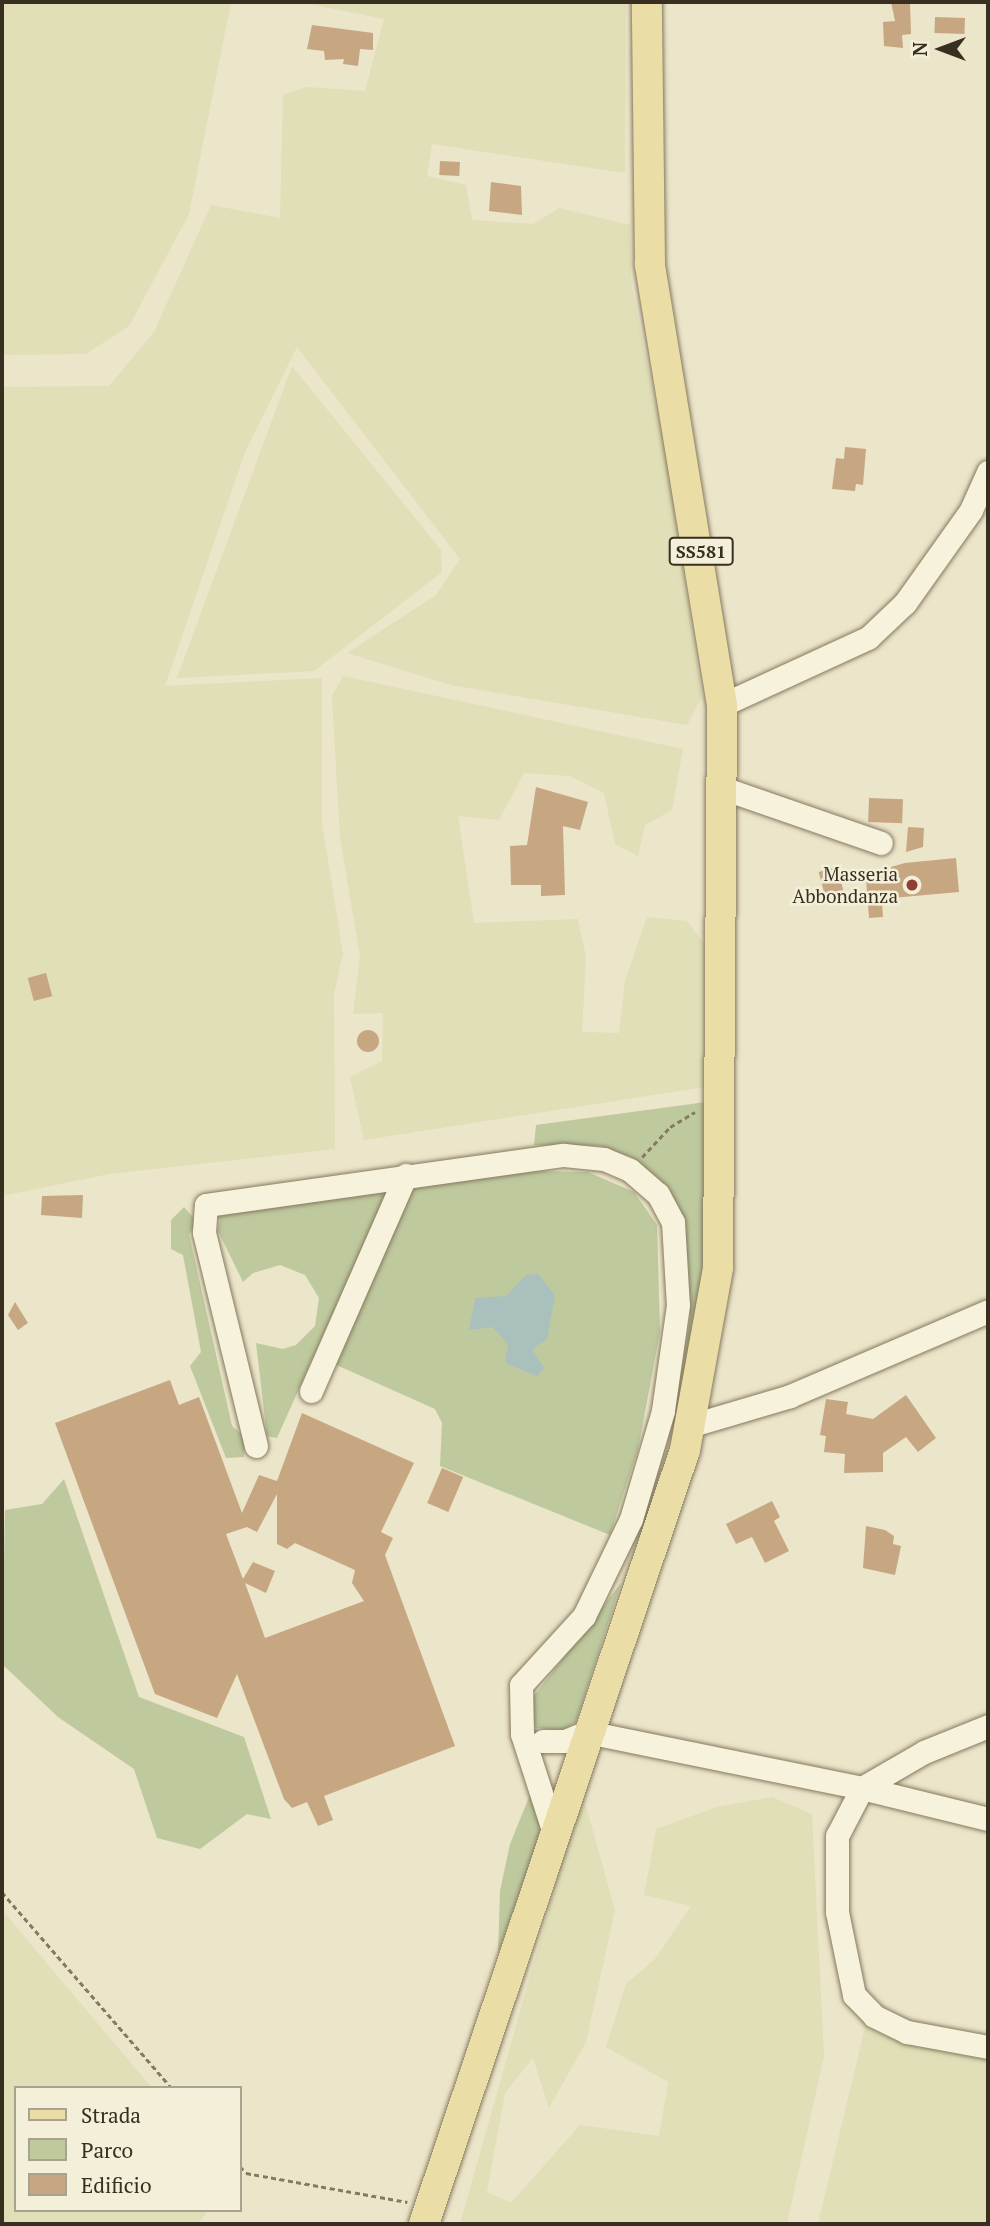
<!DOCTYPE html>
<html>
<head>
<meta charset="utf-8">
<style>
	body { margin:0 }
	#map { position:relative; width:990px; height:2226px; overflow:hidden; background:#ebe5c9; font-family:"PT Serif",serif }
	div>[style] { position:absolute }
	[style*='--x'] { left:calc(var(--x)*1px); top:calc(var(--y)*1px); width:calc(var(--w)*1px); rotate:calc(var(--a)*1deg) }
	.farmland>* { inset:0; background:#e0dfb7 }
	.green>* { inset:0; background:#bec99e }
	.water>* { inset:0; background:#aac0bc }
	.building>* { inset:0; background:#c6a782; transform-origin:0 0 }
	.round { border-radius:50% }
	.path>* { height:2.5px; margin-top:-1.25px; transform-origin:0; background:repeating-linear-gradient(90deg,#86795f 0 5px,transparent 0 8.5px) }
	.roads { filter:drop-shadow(0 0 2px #86795f) drop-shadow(0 0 2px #86795f) }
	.minor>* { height:23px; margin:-11.5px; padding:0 11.5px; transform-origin:11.5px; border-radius:11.5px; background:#f6f2dc }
	.major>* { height:30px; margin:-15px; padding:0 15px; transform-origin:15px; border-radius:15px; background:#eadda5 }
	.dots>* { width:19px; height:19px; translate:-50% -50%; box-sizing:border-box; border:4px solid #f3efd8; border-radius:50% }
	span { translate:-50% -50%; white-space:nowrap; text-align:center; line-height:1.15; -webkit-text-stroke:5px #f3efd8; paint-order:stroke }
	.shield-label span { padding:2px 5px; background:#f3efd8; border:2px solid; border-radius:5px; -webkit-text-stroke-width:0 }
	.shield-label { font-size:18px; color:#382f21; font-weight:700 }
	.poi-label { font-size:19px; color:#382f21 }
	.right { translate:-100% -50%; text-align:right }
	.frame { position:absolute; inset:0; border:4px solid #382f21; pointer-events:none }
	.legend { position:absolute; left:14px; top:2086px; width:228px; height:126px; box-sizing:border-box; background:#f3efd8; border:2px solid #a8a28f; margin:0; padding:9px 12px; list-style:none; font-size:21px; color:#382f21 }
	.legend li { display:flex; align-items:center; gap:14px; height:35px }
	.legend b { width:35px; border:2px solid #a8a28f }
	.north { position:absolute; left:906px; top:14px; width:70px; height:70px; -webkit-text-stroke:5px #f3efd8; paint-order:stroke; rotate:270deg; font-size:19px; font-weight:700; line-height:28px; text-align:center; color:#382f21 }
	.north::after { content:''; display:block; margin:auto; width:24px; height:32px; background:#382f21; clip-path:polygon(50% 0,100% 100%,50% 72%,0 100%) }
</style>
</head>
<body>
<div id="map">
	<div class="farmland">
		<div style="clip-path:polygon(4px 2px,231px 2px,189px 214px,129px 326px,86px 354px,2px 355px)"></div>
		<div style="clip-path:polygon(299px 2px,626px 2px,625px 173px,432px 144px,427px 176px,466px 185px,472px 220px,533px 224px,559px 208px,630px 225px,631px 282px,670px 477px,702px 696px,687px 725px,451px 685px,347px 653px,436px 595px,460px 559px,297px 347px,245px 452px,165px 686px,322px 678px,322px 823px,343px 954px,334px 994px,335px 1149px,109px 1174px,2px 1196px,2px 387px,109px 386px,154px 332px,211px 205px,280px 218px,283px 95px,306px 87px,365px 91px,384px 19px)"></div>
		<div style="clip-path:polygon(292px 366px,441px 550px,442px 572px,314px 671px,177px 678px)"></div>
		<div style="clip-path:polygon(343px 676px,683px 749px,672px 810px,645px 825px,638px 856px,615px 844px,604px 793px,570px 776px,524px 773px,499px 820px,458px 816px,474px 923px,578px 919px,586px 957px,582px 1032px,619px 1033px,625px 981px,647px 917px,687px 921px,709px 950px,705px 1087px,364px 1140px,350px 1077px,382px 1061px,383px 1013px,353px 1014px,360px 957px,340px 838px,332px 696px)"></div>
		<div style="clip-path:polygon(582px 1792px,615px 1910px,586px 2042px,549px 2108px,533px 2058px,505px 2093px,487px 2192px,511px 2203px,580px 2125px,659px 2136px,668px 2082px,606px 2047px,626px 1984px,655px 1959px,691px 1906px,644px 1895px,656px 1829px,717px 1807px,772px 1797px,812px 1814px,824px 2056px,787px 2224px,460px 2224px)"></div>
		<div style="clip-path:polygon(2px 1910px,152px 2088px,16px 2088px,16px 2210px,209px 2210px,197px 2224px,2px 2224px)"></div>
		<div style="clip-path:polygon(867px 2019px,988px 2055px,988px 2224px,818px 2224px)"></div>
	</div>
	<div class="green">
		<div style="clip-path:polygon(706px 1102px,703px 1285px,681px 1391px,690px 1317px,678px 1209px,660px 1180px,633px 1158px,601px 1146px,534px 1145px,536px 1125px)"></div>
		<div style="clip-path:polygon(528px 1171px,588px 1172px,634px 1192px,657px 1225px,660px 1332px,638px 1449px,610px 1535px,440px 1466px,442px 1423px,435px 1409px,332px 1363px,414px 1180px)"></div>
		<div style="clip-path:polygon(387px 1192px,277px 1438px,267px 1436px,256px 1343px,283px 1349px,296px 1345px,315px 1326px,319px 1298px,305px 1275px,280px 1265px,253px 1273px,243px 1282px,218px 1231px,221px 1213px)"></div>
		<div style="clip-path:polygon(184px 1207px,198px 1223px,189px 1234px,232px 1426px,245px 1437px,244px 1457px,226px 1458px,190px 1366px,201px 1352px,183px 1255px,171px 1249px,171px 1220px)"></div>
		<div style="clip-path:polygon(64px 1479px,139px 1697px,244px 1737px,271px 1819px,247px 1814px,200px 1849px,157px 1838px,134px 1769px,58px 1717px,2px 1664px,5px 1510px,42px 1504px)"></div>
		<div style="clip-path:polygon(621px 1583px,576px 1722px,563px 1730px,536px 1728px,527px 1705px)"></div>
		<div style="clip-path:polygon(536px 1780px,545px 1820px,498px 1954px,500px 1891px,510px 1844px)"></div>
	</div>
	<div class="water">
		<div style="clip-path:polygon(538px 1274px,555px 1295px,547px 1339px,532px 1349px,544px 1368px,537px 1376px,505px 1363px,508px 1344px,492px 1327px,469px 1330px,475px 1298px,506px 1296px,526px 1275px)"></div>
	</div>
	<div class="building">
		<div style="clip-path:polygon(891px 2px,910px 2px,911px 34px,902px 35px,903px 48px,884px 46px,883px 22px,895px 21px)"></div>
		<div style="left:935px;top:17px;width:30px;height:16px;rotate:2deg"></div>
		<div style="clip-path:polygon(312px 25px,373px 33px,373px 50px,360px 49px,358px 66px,343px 64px,344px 59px,325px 60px,324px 51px,307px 49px)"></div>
		<div style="left:440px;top:161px;width:20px;height:14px;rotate:3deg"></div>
		<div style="clip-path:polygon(491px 182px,521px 186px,522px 215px,489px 211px)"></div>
		<div style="clip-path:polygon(845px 447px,866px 449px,863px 485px,856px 484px,855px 491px,832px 489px,836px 458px,844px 459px)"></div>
		<div style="clip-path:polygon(536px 787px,588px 802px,580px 830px,563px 826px,565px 895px,541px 896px,541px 885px,511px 885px,510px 846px,527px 845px)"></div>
		<div style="left:869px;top:798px;width:34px;height:24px;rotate:2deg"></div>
		<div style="clip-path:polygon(908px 827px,924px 828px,923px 847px,906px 852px)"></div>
		<div style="clip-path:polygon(956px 858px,959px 892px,892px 898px,882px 902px,883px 917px,869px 918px,866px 878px,891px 876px,891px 867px,905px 863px)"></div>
		<div style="left:837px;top:867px;width:27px;height:19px;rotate:75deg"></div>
		<div style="left:46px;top:973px;width:24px;height:19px;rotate:75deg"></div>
		<div class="round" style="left:357px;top:1030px;width:22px;height:22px"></div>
		<div style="clip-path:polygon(83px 1195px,82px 1218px,41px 1215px,42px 1196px)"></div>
		<div style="clip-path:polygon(15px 1302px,28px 1323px,18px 1330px,8px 1315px)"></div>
		<div style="clip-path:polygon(evenodd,170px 1380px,179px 1405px,199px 1397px,242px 1513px,259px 1475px,277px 1481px,302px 1413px,414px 1463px,381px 1532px,393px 1538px,385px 1555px,455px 1746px,324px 1796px,333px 1820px,318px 1826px,307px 1802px,292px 1808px,284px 1799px,237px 1674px,217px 1718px,155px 1694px,55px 1423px,170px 1380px,277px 1494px,277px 1544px,287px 1549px,295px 1543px,355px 1570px,352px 1583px,364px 1601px,265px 1638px,245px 1583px,266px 1593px,275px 1571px,253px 1562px,243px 1579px,226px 1534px,247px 1527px,257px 1532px,277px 1494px)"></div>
		<div style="clip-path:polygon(906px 1395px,936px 1438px,918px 1452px,906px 1437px,883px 1453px,883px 1472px,844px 1473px,845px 1454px,824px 1452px,826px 1436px,820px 1435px,826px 1399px,848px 1402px,846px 1414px,873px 1419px)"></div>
		<div style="left:442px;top:1468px;width:23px;height:38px;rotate:23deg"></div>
		<div style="clip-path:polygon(772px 1501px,780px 1517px,774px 1521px,789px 1551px,765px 1563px,752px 1537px,736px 1544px,726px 1524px)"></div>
		<div style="clip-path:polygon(866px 1526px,885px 1530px,894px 1536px,893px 1544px,901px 1546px,895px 1575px,863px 1568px)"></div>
	</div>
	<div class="path">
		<div style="--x:642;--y:1157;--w:41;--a:-47"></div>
		<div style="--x:670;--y:1127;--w:29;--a:-31"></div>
		<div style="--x:2;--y:1892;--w:259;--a:49.1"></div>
		<div style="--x:240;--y:2166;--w:9;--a:49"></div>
		<div style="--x:246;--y:2173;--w:164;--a:10.2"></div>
	</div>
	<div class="roads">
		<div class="minor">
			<div style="--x:722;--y:705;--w:161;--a:-24.7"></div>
			<div style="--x:868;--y:638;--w:51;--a:-43.4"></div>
			<div style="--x:905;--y:603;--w:114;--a:-54.6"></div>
			<div style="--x:971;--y:510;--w:42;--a:-65.9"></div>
			<div style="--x:722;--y:788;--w:168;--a:19.1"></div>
			<div style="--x:311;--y:1391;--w:236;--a:-66.3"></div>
			<div style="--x:689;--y:1426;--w:105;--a:-16.5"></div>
			<div style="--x:790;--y:1396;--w:215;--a:-23.2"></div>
			<div style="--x:256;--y:1446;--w:220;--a:-103.7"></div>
			<div style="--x:204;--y:1232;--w:27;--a:-86"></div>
			<div style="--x:206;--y:1205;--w:361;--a:-8"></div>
			<div style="--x:564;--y:1155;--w:40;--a:5.7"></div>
			<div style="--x:604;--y:1159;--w:28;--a:23"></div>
			<div style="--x:630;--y:1170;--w:37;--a:41"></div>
			<div style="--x:658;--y:1194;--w:32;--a:62"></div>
			<div style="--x:673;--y:1222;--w:83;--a:86.6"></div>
			<div style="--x:678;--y:1305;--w:107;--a:98.1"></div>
			<div style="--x:663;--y:1411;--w:113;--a:106.5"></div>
			<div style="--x:631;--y:1519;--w:108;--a:115.9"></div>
			<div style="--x:584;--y:1616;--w:93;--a:132.4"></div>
			<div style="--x:521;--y:1685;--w:49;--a:88.8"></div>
			<div style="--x:522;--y:1734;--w:104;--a:72.1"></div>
			<div style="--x:543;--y:1741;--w:22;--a:0"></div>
			<div style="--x:565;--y:1741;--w:24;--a:-22"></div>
			<div style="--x:587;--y:1732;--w:281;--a:11.5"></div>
			<div style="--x:862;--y:1788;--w:72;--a:-30.1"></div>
			<div style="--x:924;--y:1752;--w:69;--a:-22.1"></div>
			<div style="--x:988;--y:1819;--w:130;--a:-166.2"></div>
			<div style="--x:862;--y:1788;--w:54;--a:117.5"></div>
			<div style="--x:837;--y:1836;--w:76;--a:90"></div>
			<div style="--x:837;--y:1912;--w:85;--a:78.4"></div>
			<div style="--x:854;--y:1995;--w:29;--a:46"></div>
			<div style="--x:874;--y:2016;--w:37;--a:26"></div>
			<div style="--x:907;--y:2032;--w:82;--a:10.5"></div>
		</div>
		<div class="major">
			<div style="--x:424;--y:2224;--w:817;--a:-71.37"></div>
			<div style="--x:685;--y:1450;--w:185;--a:-79.7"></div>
			<div style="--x:718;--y:1268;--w:563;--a:-89.59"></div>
			<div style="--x:722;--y:705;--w:447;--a:-99.3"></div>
			<div style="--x:650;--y:264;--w:262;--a:-90.7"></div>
		</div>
	</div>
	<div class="dots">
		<div style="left:912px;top:885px;background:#903f34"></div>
	</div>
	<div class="shield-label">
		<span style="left:701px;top:551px">SS581</span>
	</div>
	<div class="poi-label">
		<span class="right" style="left:898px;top:885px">Masseria<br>Abbondanza</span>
	</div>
	<div class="frame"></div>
	<ul class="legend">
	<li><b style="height:9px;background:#eadda5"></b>Strada</li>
	<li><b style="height:19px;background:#bec99e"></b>Parco</li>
	<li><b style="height:19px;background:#c6a782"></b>Edificio</li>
	</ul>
	<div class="north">N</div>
</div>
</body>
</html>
